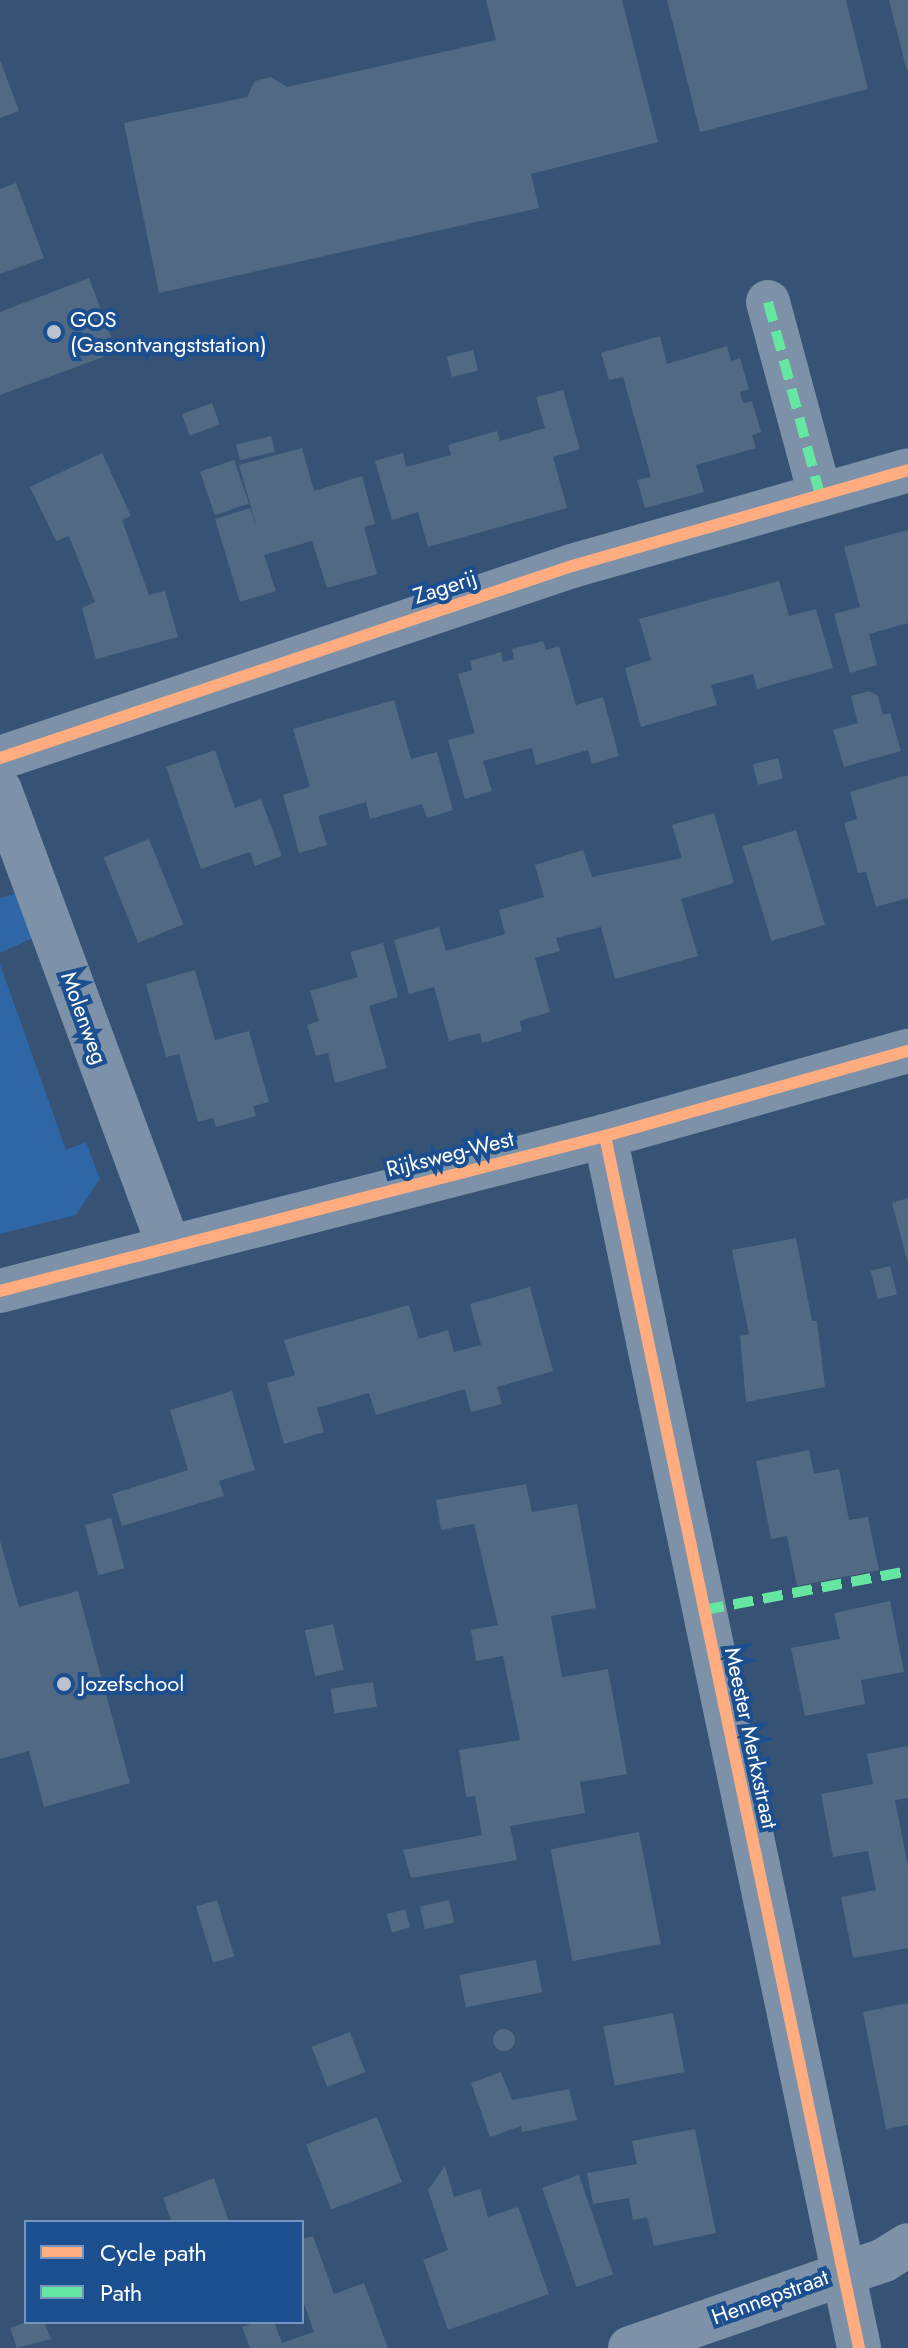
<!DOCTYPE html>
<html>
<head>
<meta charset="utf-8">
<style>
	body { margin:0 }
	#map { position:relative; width:908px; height:2348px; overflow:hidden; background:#365274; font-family:Jost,sans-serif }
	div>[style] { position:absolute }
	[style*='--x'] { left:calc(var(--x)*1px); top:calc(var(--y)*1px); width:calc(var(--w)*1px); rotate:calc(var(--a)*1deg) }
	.green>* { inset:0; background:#2f66a5 }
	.building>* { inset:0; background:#526984; transform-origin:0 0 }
	.round { border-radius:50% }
	.minor>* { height:44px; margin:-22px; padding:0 22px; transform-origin:22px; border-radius:22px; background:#7d92a8 }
	.quiet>* { height:10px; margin-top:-5px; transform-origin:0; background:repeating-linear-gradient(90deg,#66e7a1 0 20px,transparent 0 30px) }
	.cycleway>* { height:12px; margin:-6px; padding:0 6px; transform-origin:6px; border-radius:6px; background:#ffac80 }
	.dots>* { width:22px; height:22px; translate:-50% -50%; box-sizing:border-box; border:4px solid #1b4f8f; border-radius:50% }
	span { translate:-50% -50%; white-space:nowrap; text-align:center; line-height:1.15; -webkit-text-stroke:8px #1b4f8f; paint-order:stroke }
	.poi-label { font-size:22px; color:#fff }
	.left { translate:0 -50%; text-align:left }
	.street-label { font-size:22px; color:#fff }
	.legend { position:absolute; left:24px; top:2220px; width:280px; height:104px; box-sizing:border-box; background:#1b4f8f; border:2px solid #7695bc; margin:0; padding:10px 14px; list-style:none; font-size:24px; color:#fff }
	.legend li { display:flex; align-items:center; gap:16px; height:40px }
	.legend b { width:40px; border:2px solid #7695bc }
</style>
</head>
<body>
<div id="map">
	<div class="green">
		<div style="clip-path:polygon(17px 893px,35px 937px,0 953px,0 898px)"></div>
		<div style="clip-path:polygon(0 964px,66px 1150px,86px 1142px,100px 1179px,76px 1215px,0 1234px)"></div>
	</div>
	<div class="building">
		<div style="clip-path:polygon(486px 0,622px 0,658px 142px,531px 174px,539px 208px,159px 293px,124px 123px,247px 97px,255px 81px,271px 77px,287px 87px,496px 40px)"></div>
		<div style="clip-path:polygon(667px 0,846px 0,868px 89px,700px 132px)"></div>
		<div style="clip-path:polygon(889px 0,908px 0,908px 71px,907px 71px)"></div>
		<div style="clip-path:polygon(0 60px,19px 111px,0 118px)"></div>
		<div style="clip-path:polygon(16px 183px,44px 258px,0 274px,0 189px)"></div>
		<div style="clip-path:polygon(89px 278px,117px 352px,0 395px,0 312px)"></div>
		<div style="clip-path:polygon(660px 336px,667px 364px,727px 346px,731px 361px,740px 358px,749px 389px,740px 392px,741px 397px,743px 403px,752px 401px,761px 432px,752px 435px,756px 448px,696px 465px,704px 492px,645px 508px,637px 480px,651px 477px,623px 377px,609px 380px,601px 353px)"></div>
		<div style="left:473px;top:350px;width:21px;height:27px;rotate:76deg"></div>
		<div style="clip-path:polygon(563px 390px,580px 449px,553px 457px,567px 508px,428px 547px,418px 512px,392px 520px,375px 461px,403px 453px,406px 467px,451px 455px,448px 445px,497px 431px,500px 441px,545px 428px,536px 397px)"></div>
		<div style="left:212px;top:403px;width:23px;height:32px;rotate:70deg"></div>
		<div style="left:271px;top:436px;width:16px;height:36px;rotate:76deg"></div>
		<div style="clip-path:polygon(302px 448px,314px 491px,362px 476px,375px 524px,364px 527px,377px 574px,327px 588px,312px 541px,264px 555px,276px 591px,240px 602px,215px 519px,250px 508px,257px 528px,239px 465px)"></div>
		<div style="clip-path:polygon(102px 453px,131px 516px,122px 520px,149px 595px,165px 591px,178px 637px,96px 659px,82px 608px,95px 602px,69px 536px,56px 541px,30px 487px)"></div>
		<div style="left:234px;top:460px;width:46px;height:36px;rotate:71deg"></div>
		<div style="clip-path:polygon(908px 530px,908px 623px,869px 634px,877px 665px,850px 673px,834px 614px,860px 607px,844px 547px)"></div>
		<div style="clip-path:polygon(779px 581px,789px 616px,816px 609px,833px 668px,757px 689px,753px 674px,711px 685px,717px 705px,641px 727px,625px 668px,651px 660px,639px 619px)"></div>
		<div style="clip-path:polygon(543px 641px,546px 650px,559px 646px,576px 705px,603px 697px,619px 756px,592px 764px,588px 750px,536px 765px,532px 748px,483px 761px,492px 791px,465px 799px,448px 740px,475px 733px,458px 674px,472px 670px,470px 661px,501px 652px,503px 662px,514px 659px,512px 649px)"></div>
		<div style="clip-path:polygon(869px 691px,878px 696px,883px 715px,890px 713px,901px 751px,844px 767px,833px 730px,858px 723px,851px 696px)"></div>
		<div style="clip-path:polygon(394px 700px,411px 759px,437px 752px,453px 810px,427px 818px,422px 804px,370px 819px,366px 802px,318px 816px,327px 845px,299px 853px,283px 795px,310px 787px,293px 729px)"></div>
		<div style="clip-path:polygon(215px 750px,235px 808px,261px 799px,282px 856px,255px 866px,250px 852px,201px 869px,166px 767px)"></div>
		<div style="left:778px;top:758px;width:21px;height:26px;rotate:76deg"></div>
		<div style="clip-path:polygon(908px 775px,908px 898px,876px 907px,866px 872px,858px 873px,844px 823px,857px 819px,850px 792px)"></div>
		<div style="clip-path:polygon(714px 813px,734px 883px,681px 899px,698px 956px,615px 979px,601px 927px,556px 938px,560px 951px,535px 958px,550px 1012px,520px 1021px,522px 1031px,482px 1043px,480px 1033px,449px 1041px,434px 987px,409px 994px,394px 940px,439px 927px,446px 951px,505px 934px,499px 910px,544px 897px,535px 865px,583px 850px,592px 877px,682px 858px,672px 825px)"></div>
		<div style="left:796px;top:830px;width:99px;height:56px;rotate:73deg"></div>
		<div style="left:149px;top:839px;width:92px;height:49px;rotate:68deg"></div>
		<div style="clip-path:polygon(383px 943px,398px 997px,369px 1006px,387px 1068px,335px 1083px,328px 1053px,316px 1056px,307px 1025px,319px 1021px,310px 991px,358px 977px,350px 952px)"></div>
		<div style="clip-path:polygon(195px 970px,215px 1040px,249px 1031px,269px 1102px,253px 1106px,256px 1116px,216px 1127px,213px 1118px,198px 1122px,179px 1054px,166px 1057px,146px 984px)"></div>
		<div style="clip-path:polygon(908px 1198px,908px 1260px,907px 1260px,892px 1203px)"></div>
		<div style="clip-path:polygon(796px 1238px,812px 1321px,817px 1321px,825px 1387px,746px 1402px,740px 1336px,749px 1334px,732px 1250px)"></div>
		<div style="left:890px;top:1266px;width:29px;height:20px;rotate:76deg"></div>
		<div style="clip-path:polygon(530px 1287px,553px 1371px,497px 1387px,502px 1404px,471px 1412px,465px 1389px,376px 1415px,369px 1393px,317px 1408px,324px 1432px,284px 1444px,267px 1383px,295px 1375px,284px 1340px,409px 1305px,419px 1339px,448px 1330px,454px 1352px,481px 1345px,470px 1304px)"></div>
		<div style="clip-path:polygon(232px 1391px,255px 1470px,219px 1481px,224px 1496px,122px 1526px,112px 1494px,188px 1470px,170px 1410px)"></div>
		<div style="clip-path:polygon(809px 1450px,814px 1474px,839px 1469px,849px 1520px,868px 1517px,879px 1570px,797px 1586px,787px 1536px,771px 1539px,756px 1461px)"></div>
		<div style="clip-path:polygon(526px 1484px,532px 1512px,577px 1504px,596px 1608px,551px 1616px,562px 1677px,608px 1669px,627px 1774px,580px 1782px,585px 1813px,510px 1826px,517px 1860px,411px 1878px,403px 1850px,482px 1835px,475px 1796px,466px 1797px,459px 1750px,520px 1740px,503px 1656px,476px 1661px,471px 1630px,498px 1625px,474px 1524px,441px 1530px,436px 1500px)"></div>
		<div style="left:111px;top:1518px;width:52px;height:27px;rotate:75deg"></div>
		<div style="clip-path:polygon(0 1541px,19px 1607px,78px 1591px,130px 1783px,44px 1807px,29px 1751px,0 1759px)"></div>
		<div style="clip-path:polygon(890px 1601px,904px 1672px,861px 1680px,865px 1704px,805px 1716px,791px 1648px,840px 1639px,834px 1613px)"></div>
		<div style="left:333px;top:1624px;width:47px;height:29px;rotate:77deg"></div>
		<div style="left:373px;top:1682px;width:25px;height:43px;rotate:81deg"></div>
		<div style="clip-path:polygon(908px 1746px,908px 1798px,895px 1800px,908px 1866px,908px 1948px,853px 1958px,841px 1897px,876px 1890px,868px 1851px,833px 1857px,821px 1794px,873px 1784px,867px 1754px)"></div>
		<div style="left:639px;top:1832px;width:114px;height:90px;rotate:79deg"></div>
		<div style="left:217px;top:1900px;width:59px;height:22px;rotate:73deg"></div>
		<div style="left:449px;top:1900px;width:23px;height:30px;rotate:77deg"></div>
		<div style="left:405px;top:1909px;width:19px;height:19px;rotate:74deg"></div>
		<div style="left:536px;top:1960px;width:33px;height:78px;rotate:79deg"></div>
		<div style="clip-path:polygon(908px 2003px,908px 2125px,886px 2129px,863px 2012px)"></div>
		<div style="left:673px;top:2013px;width:60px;height:71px;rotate:79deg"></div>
		<div class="round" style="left:493px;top:2029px;width:22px;height:22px"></div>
		<div style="left:350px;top:2032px;width:43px;height:41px;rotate:69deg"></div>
		<div style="clip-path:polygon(501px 2072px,512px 2100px,569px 2089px,577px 2120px,522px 2132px,521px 2126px,490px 2137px,471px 2083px)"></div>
		<div style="left:377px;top:2117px;width:70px;height:76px;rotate:69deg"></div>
		<div style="clip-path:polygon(695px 2129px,716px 2233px,654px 2246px,647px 2217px,633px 2220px,629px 2198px,593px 2204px,587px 2173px,637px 2164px,632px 2141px)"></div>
		<div style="clip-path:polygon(445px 2166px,454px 2197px,480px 2189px,488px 2217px,518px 2207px,549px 2294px,448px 2330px,423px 2260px,448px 2250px,428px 2190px)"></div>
		<div style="left:579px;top:2175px;width:105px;height:39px;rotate:71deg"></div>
		<div style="clip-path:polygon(214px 2178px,229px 2222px,172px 2222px,163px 2198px)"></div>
		<div style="clip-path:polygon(313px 2236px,334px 2294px,364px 2283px,388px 2348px,250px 2348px,242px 2327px,257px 2322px,274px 2322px,282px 2343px,314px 2332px,302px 2298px,302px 2239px)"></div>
		<div style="clip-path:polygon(26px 2322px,44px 2322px,51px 2339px,17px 2348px,10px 2328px)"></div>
	</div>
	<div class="minor">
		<div style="--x:768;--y:302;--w:200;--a:74.9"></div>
		<div style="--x:0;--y:758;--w:603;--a:-18.56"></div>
		<div style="--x:572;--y:566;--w:349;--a:-15.9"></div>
		<div style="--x:0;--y:790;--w:485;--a:69.7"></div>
		<div style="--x:605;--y:1136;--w:1238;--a:78.16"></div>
		<div style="--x:0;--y:1291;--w:625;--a:-14.37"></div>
		<div style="--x:605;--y:1136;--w:315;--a:-15.7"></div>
		<div style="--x:630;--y:2348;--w:269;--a:-19.1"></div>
		<div style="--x:884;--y:2260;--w:28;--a:-32"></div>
	</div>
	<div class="quiet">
		<div style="--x:768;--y:302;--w:200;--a:74.9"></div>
		<div style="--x:704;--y:1610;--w:208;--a:-10.8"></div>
	</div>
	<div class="cycleway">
		<div style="--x:0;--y:758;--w:603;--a:-18.56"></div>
		<div style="--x:572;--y:566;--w:349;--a:-15.9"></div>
		<div style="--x:605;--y:1136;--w:1238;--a:78.16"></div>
		<div style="--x:0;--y:1291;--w:625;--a:-14.37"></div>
		<div style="--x:605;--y:1136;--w:315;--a:-15.7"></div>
	</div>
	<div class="dots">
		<div style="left:54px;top:332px;background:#b9c2ce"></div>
		<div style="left:64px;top:1684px;background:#b9c2ce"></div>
	</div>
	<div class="poi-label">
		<span class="left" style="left:70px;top:332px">GOS<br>(Gasontvangststation)</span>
		<span class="left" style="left:80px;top:1684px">Jozefschool</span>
	</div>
	<div class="street-label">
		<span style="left:445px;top:587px;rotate:-18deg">Zagerij</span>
		<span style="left:84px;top:1018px;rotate:70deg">Molenweg</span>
		<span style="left:450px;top:1154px;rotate:-14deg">Rijksweg-West</span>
		<span style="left:751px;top:1738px;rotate:78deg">Meester Merkxstraat</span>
		<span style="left:770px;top:2297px;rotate:-20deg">Hennepstraat</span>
	</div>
	<ul class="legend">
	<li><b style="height:10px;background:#ffac80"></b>Cycle path</li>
	<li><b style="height:10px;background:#66e7a1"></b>Path</li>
	</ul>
</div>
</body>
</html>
